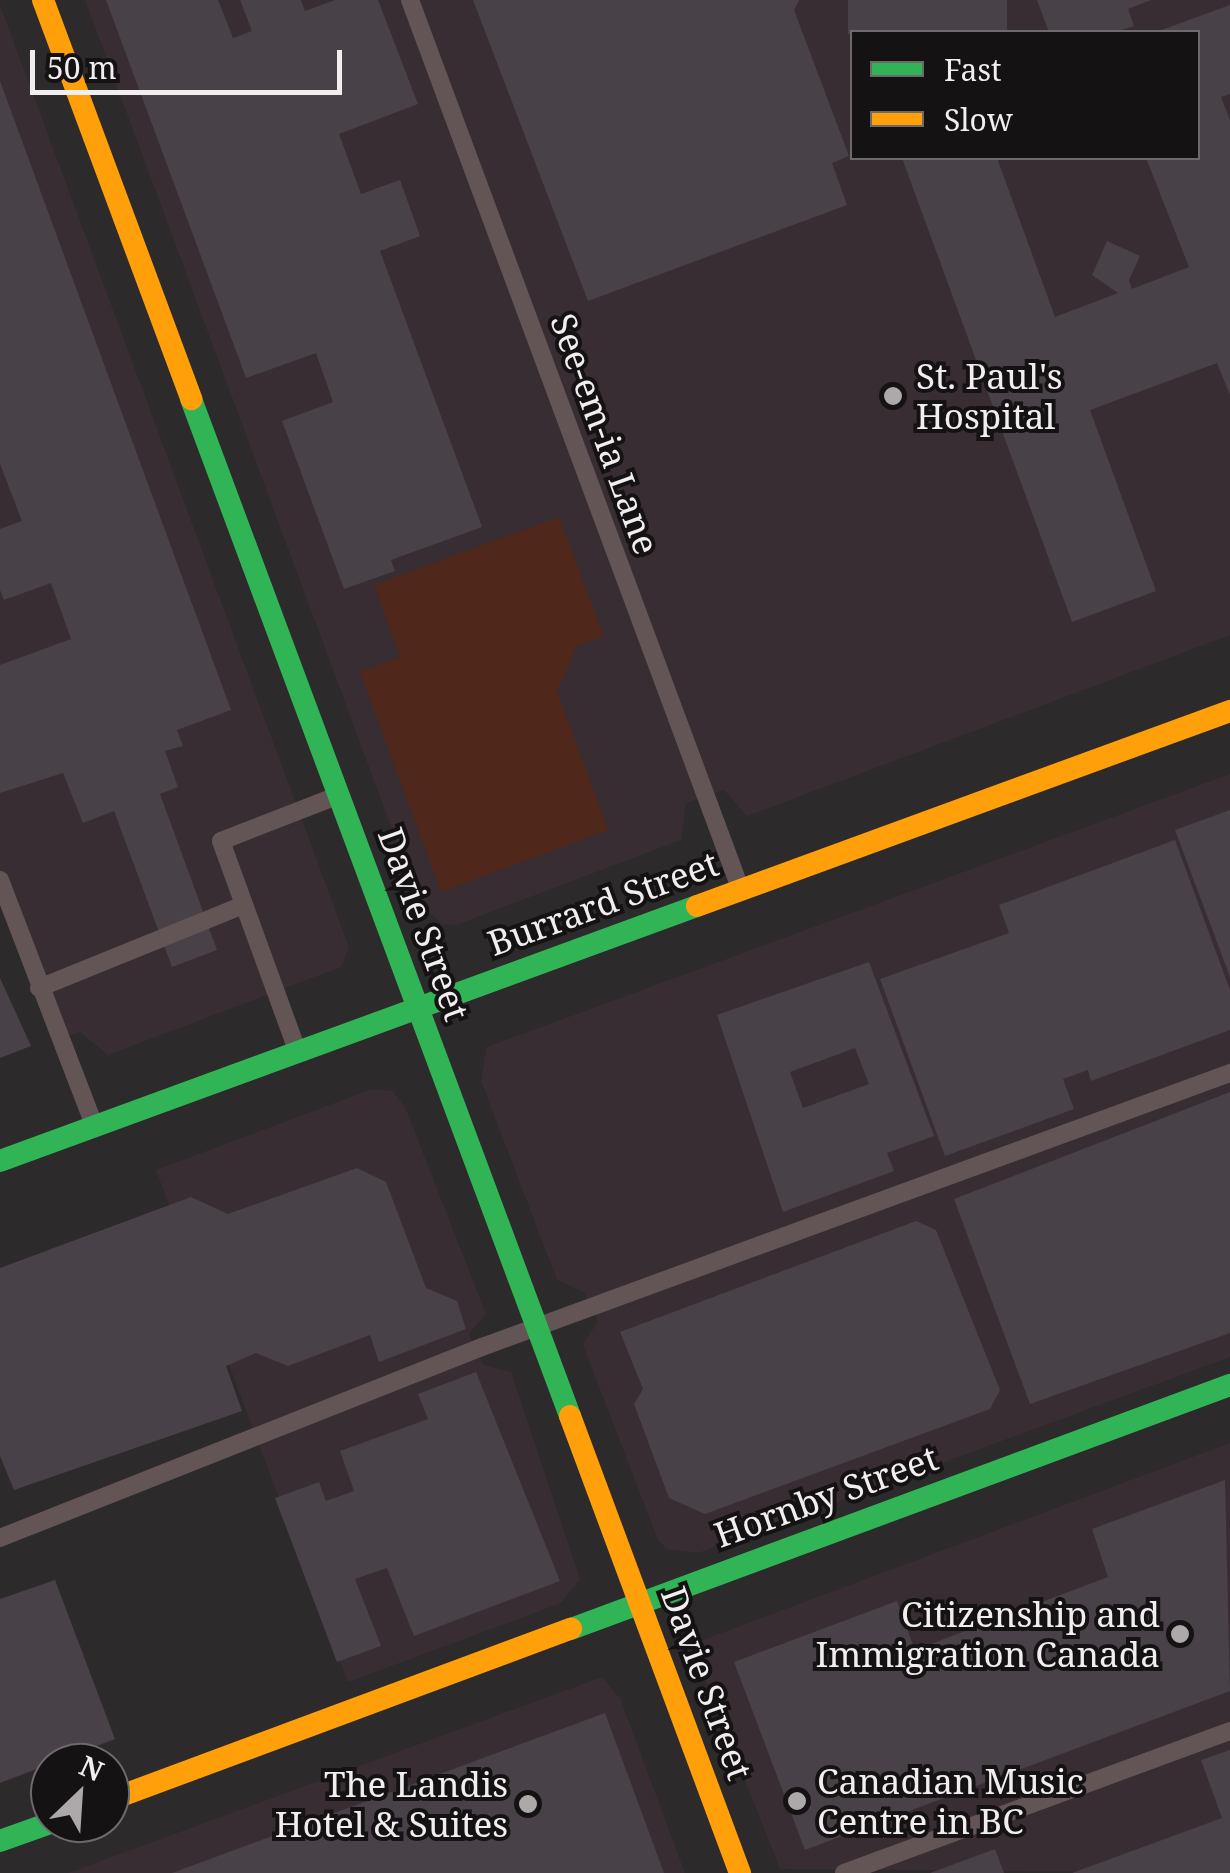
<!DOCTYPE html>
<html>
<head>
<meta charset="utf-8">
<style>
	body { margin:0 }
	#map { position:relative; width:1230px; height:1873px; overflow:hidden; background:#2d2a2b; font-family:"Noto Serif",serif }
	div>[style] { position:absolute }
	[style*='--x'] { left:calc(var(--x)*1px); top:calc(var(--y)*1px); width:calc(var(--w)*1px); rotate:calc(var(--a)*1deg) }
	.built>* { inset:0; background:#382d32 }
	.green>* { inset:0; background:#4f281b }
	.building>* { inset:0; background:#494148; transform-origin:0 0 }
	.lane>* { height:18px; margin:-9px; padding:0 9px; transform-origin:9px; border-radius:9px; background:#635556 }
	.fast>* { height:22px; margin:-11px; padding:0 11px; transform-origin:11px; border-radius:11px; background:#30b455 }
	.slow>* { height:22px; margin:-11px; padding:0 11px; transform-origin:11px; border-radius:11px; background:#ff9f0a }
	.dots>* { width:28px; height:28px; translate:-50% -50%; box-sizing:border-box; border:5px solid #151213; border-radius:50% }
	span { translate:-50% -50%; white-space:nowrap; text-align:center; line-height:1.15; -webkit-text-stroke:8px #151213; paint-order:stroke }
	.poi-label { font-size:35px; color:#f2eef0 }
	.left { translate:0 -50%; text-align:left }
	.right { translate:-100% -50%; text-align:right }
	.street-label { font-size:35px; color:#f2eef0 }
	.legend { position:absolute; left:850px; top:30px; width:350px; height:130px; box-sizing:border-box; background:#151213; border:2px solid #6d6a6b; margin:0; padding:12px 18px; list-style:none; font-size:30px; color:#f2eef0 }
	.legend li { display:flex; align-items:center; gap:20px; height:50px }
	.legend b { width:50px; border:2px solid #6d6a6b }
	.north { position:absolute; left:30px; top:1743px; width:100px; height:100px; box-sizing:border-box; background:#151213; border:2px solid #6d6a6b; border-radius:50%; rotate:25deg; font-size:28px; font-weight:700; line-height:40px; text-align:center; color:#f2eef0 }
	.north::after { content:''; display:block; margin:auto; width:35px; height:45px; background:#ada9ab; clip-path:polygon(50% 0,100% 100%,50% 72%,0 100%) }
	.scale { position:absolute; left:30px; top:50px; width:312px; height:45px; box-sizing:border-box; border:5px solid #f2eef0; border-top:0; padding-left:12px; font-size:30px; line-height:35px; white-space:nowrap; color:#f2eef0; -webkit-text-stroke:8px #151213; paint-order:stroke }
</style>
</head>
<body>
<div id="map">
	<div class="built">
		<div style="clip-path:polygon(evenodd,85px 0,1230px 0,1230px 635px,747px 816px,724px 790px,686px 803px,681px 840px,456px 925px,442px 924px,419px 902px,85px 0,852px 32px,1198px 32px,1198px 158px,852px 158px,852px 32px)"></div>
		<div style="clip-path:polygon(0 5px,349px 947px,341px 967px,108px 1055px,80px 1032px,61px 1039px,0 880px)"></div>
		<div style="clip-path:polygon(1230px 774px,1230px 1357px,698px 1553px,667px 1549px,658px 1540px,583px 1345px,598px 1321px,584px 1292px,557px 1280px,481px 1081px,487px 1047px)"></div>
		<div style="clip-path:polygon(372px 1089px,392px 1091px,405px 1107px,486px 1314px,469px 1334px,483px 1365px,511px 1372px,580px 1579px,561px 1603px,348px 1682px,156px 1170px)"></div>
		<div style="clip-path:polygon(1230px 1443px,1230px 1873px,780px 1869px,698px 1661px,700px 1641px)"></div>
		<div style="clip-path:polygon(602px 1677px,620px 1698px,685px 1873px,68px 1873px)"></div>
	</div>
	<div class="green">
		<div style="clip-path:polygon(559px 517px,604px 636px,577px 646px,557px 691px,608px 830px,441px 892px,360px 672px,400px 657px,374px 585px)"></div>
	</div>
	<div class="building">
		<div style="clip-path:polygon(106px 0,218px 0,233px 38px,252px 31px,240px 0,301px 0,305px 11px,335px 0,378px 0,418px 104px,339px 134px,361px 194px,400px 180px,420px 236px,380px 251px,482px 527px,391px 560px,395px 571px,344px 589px,282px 421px,333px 402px,316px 353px,246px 378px)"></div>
		<div style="clip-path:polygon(473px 0,799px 0,794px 10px,849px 156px,832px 163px,847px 205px,588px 301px)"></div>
		<div style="left:848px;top:0;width:159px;height:34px"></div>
		<div style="clip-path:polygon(1037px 0,1151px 0,1128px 9px,1134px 26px,1116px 32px,1049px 32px)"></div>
		<div style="clip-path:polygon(1230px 5px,1230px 94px,1221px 97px,1230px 120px,1230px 395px,1217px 363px,1090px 410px,1156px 591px,1072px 622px,902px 158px,997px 158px,1055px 317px,1118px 293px,1092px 275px,1107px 241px,1140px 256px,1129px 280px,1132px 289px,1189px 267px,1146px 158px,1198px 158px,1198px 32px,1156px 32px)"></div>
		<div style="clip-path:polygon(0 81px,231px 710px,177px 730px,183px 746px,165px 751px,178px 787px,160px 794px,217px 950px,172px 967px,114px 811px,83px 823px,63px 773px,0 793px,0 665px,71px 639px,51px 583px,4px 600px,0 590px,0 529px,22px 521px,0 464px)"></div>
		<div style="clip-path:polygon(1230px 810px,1230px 977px,1175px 830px)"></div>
		<div style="clip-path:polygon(1175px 840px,1230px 990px,1230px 1030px,1091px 1081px,1088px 1070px,1063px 1079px,1074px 1109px,945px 1156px,880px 979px,1009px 933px,999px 905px)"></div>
		<div style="clip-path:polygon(evenodd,869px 962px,934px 1136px,887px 1153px,894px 1171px,783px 1212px,717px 1015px,869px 962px,855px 1048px,869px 1084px,803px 1108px,790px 1072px,855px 1048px)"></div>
		<div style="clip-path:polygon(0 978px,31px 1046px,0 1058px)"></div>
		<div style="clip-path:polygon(1230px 1092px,1230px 1333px,1030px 1404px,954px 1199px)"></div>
		<div style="clip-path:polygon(357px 1168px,386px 1182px,426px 1288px,457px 1301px,466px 1329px,379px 1362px,370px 1335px,288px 1366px,256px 1353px,226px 1366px,242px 1411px,14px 1490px,0 1456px,0 1268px,191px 1197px,228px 1214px)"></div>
		<div style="clip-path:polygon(916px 1221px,936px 1230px,1000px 1390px,990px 1409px,705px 1514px,669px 1498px,634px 1404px,643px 1389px,620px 1332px)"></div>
		<div style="clip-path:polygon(476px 1372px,560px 1581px,414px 1636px,387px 1568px,355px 1579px,381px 1646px,337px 1662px,275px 1498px,319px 1482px,326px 1501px,354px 1491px,340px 1451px,428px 1419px,418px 1394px)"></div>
		<div style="clip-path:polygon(1225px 1480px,1230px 1691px,805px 1850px,734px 1662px,897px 1601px,915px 1650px,1108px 1577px,1092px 1529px)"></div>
		<div style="clip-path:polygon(55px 1580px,115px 1739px,0 1783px,0 1599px)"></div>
		<div style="clip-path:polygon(605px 1713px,664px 1873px,172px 1873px)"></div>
		<div style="clip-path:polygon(1230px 1750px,1230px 1873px,1072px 1873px,1222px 1818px,1201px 1760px)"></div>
		<div style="clip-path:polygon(995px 1849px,1004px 1873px,930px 1873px)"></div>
	</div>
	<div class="lane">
		<div style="--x:410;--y:0;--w:944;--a:69.61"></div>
		<div style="--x:0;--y:880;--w:259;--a:69"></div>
		<div style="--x:39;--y:988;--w:220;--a:-22.1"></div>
		<div style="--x:297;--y:1050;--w:222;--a:-110"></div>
		<div style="--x:221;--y:841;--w:121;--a:-21.3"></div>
		<div style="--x:0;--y:1538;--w:518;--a:-21.62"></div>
		<div style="--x:482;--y:1347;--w:797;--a:-20.12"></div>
		<div style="--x:844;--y:1873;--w:411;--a:-20.2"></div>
	</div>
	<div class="fast">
		<div style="--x:191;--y:399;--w:1085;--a:69.56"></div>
		<div style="--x:0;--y:1161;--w:742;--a:-20.1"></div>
		<div style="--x:571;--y:1629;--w:703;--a:-20.32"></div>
		<div style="--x:0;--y:1841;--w:53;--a:-19.8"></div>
	</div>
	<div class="slow">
		<div style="--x:43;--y:0;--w:426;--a:69.6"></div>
		<div style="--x:697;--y:906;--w:568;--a:-20.1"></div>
		<div style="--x:570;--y:1416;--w:488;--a:69.6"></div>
		<div style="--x:110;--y:1800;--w:492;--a:-20.4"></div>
	</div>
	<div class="dots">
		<div style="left:893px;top:396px;background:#ada9ab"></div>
		<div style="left:1180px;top:1634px;background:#ada9ab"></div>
		<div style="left:797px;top:1801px;background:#ada9ab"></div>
		<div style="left:528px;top:1804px;background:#ada9ab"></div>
	</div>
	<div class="poi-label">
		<span class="left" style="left:916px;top:396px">St. Paul's<br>Hospital</span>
		<span class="right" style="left:1160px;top:1634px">Citizenship and<br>Immigration Canada</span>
		<span class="left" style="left:817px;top:1801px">Canadian Music<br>Centre in BC</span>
		<span class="right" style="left:508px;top:1804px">The Landis<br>Hotel &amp; Suites</span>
	</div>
	<div class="street-label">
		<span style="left:605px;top:434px;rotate:70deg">See-em-ia Lane</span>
		<span style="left:603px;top:903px;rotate:-20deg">Burrard Street</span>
		<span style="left:424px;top:924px;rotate:70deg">Davie Street</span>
		<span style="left:826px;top:1496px;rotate:-20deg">Hornby Street</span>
		<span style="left:707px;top:1683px;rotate:70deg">Davie Street</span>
	</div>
	<ul class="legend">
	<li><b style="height:12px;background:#30b455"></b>Fast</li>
	<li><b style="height:12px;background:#ff9f0a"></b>Slow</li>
	</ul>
	<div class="north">N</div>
	<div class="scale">50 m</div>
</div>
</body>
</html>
